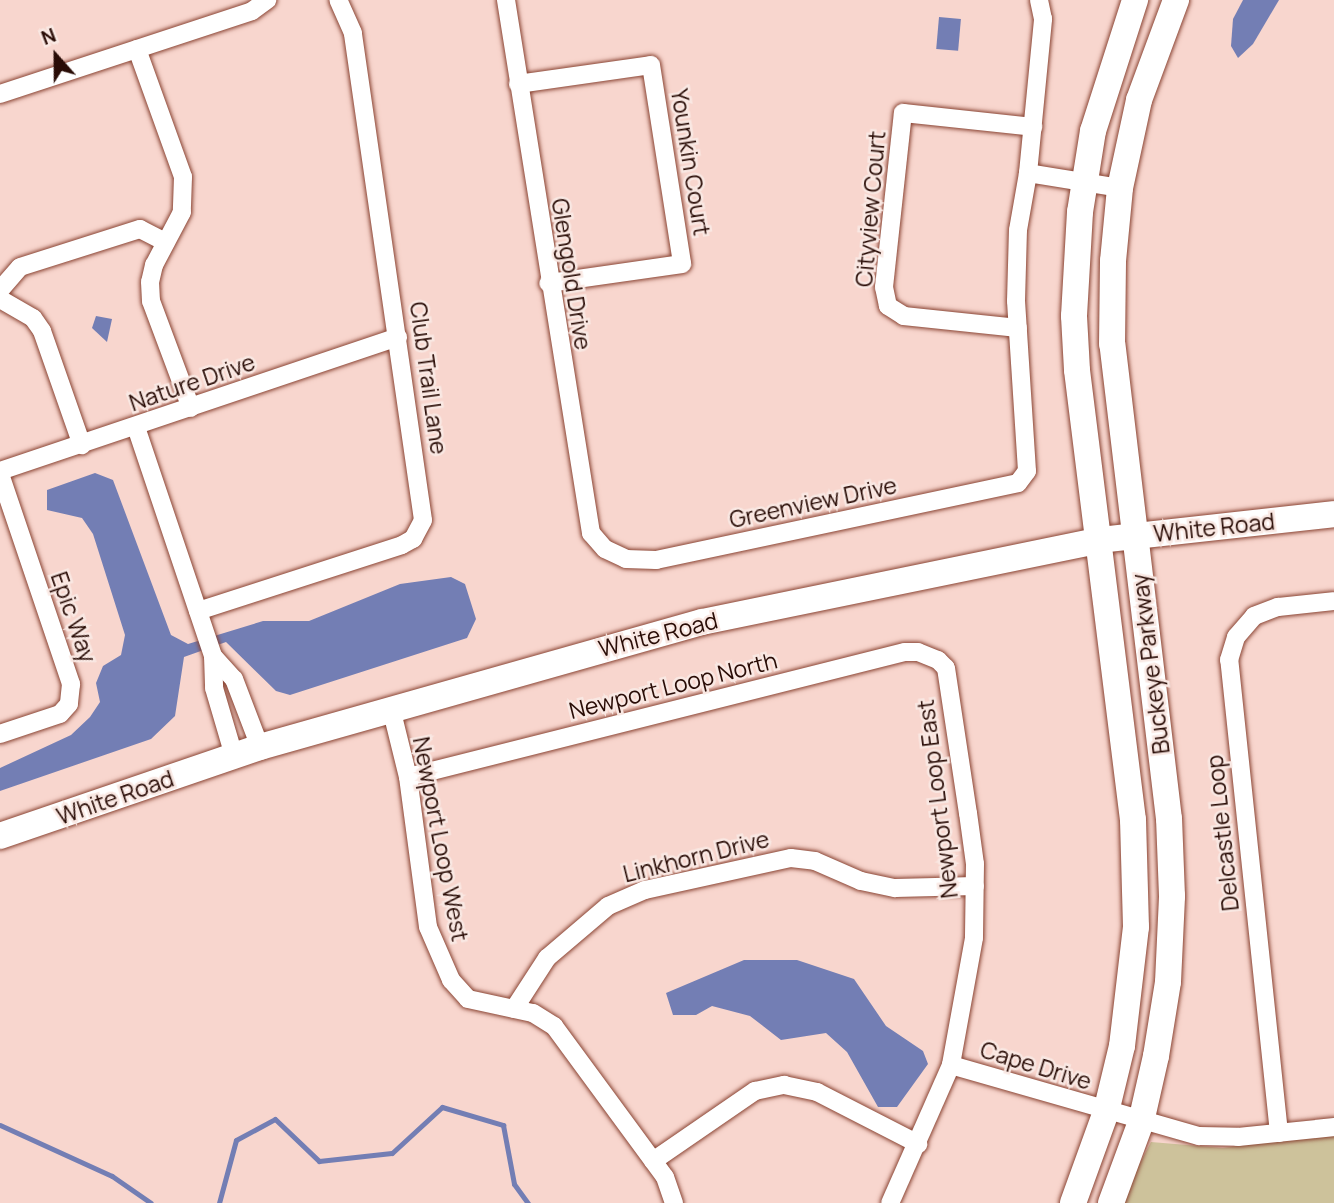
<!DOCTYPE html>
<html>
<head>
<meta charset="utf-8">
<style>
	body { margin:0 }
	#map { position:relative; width:1334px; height:1203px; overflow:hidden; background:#f8d6ce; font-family:Manrope,sans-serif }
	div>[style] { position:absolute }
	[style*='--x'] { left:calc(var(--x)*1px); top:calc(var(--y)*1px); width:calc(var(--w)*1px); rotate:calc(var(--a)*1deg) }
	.green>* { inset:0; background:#cdc29b }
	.water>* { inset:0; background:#737eb4; transform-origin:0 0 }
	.stream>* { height:5px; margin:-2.5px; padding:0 2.5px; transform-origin:2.5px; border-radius:2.5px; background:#737eb4 }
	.roads { filter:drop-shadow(0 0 2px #8a4433) drop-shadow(0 0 2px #8a4433) }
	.street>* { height:18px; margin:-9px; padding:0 9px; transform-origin:9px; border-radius:9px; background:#fff }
	.secondary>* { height:26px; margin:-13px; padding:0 13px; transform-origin:13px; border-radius:13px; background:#fff }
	span { translate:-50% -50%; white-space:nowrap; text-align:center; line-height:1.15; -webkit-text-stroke:5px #f9e8e3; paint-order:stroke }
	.street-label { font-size:23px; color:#290c06 }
	.north { position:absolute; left:21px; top:21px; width:70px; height:70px; -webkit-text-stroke:5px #f9e8e3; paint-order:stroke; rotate:339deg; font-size:19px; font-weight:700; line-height:28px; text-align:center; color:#290c06 }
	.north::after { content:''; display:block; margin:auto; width:24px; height:32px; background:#290c06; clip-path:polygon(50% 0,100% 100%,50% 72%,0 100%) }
</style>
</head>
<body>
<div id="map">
	<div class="green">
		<div style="clip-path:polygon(1334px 1132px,1334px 1203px,1119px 1203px,1151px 1142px,1223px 1148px)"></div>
	</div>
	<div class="water">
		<div style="clip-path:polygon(1243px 0,1279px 0,1253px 44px,1238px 58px,1231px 46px,1233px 19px)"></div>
		<div style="left:939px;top:17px;width:22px;height:32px;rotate:5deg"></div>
		<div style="clip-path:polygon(96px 316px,112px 319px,107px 342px,92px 328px)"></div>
		<div style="clip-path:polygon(95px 473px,113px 480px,171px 635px,188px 644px,263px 621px,309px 621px,400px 584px,451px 577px,465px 584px,476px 619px,467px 638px,290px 695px,276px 691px,226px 642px,184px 657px,175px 716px,151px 739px,0 791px,0 768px,71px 735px,90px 717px,100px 702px,96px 683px,103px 666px,121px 655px,125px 635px,93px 534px,82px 518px,47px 510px,47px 490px)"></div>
		<div style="clip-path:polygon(744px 960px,797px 960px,854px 979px,886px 1026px,923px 1051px,928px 1064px,897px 1107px,878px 1107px,847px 1052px,826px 1033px,781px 1040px,750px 1016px,712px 1006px,696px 1015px,673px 1015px,666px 993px)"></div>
	</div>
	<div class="stream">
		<div style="--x:0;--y:1125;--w:123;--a:24.5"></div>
		<div style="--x:112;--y:1176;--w:47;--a:34.7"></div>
		<div style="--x:219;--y:1203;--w:65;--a:-74.9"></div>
		<div style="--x:236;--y:1140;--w:44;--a:-28.3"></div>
		<div style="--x:275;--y:1119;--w:61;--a:43.7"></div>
		<div style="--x:319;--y:1161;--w:73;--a:-6.3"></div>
		<div style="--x:392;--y:1153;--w:68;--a:-42.6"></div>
		<div style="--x:442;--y:1107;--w:64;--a:16.4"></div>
		<div style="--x:503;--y:1125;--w:60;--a:79.4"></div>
		<div style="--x:514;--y:1184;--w:24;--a:54"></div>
	</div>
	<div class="roads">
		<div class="street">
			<div style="--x:506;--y:0;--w:540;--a:80.94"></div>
			<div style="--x:591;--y:533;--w:21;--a:49"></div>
			<div style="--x:605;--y:549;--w:23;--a:25"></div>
			<div style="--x:626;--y:559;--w:30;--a:2"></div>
			<div style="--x:656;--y:560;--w:370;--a:-12"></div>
			<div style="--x:1018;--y:483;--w:15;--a:-53"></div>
			<div style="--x:1027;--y:471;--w:170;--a:-93.7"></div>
			<div style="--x:1016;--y:301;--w:71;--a:-88.4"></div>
			<div style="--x:1018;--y:230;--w:58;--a:-80"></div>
			<div style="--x:1028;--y:173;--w:155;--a:-84.4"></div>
			<div style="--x:1043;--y:19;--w:19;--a:-102"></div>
			<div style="--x:137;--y:49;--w:136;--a:70.2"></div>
			<div style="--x:183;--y:177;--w:35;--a:92"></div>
			<div style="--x:182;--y:212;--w:60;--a:117.8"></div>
			<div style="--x:154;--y:265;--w:17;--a:103"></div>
			<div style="--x:150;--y:282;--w:19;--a:87"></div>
			<div style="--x:151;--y:301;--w:114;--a:69.5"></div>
			<div style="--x:518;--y:84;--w:134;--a:-8.1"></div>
			<div style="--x:651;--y:65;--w:201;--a:81.1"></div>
			<div style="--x:682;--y:264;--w:135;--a:171.9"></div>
			<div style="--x:0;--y:94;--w:265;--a:-18.2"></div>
			<div style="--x:252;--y:11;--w:19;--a:-36"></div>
			<div style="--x:1028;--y:173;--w:93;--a:9.3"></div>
			<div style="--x:0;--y:290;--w:30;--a:-49"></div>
			<div style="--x:20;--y:267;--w:126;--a:-17.6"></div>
			<div style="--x:140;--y:229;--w:29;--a:27"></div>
			<div style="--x:0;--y:299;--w:38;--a:30"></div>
			<div style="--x:33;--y:318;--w:16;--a:55"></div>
			<div style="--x:42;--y:331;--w:121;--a:70.7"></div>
			<div style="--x:1018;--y:328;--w:115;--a:-174"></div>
			<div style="--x:904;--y:316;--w:19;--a:-148"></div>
			<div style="--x:888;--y:306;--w:19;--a:-102"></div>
			<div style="--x:884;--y:287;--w:175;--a:-83.8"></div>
			<div style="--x:903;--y:113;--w:131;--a:6.1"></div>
			<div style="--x:136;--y:427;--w:242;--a:71.4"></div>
			<div style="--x:213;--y:656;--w:32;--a:88"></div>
			<div style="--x:214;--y:688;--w:71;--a:73.6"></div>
			<div style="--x:0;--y:471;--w:420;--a:-18.6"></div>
			<div style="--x:0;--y:474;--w:222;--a:71.3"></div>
			<div style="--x:71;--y:684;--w:20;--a:96"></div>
			<div style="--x:69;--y:704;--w:13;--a:132"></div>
			<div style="--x:60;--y:714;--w:63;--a:161.6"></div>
			<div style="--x:198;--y:611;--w:214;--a:-17.9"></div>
			<div style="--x:402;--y:545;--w:13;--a:-29"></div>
			<div style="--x:413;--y:539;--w:21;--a:-62"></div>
			<div style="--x:423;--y:520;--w:492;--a:-98.2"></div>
			<div style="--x:353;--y:33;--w:36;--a:-114"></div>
			<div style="--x:213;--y:656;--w:31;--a:48"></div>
			<div style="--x:234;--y:679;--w:73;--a:69.1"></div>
			<div style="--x:391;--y:708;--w:71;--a:76.2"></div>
			<div style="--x:408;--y:777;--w:151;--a:82.4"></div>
			<div style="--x:428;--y:927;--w:58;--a:66.5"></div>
			<div style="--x:451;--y:980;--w:25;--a:48"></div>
			<div style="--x:468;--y:999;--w:66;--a:12.2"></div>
			<div style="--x:533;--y:1013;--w:25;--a:32"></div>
			<div style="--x:554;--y:1026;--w:187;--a:53.7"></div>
			<div style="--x:665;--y:1177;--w:28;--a:71"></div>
			<div style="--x:408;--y:777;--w:512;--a:-14.12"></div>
			<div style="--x:905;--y:652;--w:13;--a:0"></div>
			<div style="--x:918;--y:652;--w:22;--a:22"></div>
			<div style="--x:938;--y:660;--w:11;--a:45"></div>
			<div style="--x:946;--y:668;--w:147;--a:81.4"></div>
			<div style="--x:968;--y:813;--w:51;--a:82.2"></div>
			<div style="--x:975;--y:864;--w:74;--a:90.8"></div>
			<div style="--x:974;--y:938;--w:129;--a:100.3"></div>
			<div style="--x:951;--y:1065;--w:151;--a:113.8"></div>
			<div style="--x:514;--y:1009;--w:61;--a:-57.1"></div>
			<div style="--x:547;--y:958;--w:80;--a:-40.4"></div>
			<div style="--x:608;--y:906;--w:40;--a:-23.4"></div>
			<div style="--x:645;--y:890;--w:149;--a:-12.4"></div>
			<div style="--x:791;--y:858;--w:24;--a:7"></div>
			<div style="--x:815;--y:861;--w:50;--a:23.5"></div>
			<div style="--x:861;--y:881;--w:35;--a:12"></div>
			<div style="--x:895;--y:888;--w:80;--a:-1.4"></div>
			<div style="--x:951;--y:1065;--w:258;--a:16"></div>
			<div style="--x:1199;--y:1136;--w:39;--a:1"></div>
			<div style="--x:1238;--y:1137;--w:97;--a:-5.9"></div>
			<div style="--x:1279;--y:1133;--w:476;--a:-96"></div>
			<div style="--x:1229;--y:660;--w:24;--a:-73"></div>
			<div style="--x:1236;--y:637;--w:28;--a:-49"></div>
			<div style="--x:1254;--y:616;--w:26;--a:-21"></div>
			<div style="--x:1278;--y:607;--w:56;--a:-6.1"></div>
			<div style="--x:653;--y:1161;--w:124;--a:-34.5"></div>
			<div style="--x:755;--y:1091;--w:30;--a:-12"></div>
			<div style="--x:784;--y:1085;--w:34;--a:12"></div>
			<div style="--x:817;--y:1092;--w:114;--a:27.2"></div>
		</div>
		<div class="secondary">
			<div style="--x:0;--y:836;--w:275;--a:-18.9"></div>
			<div style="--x:260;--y:747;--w:459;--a:-15.8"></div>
			<div style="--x:702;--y:622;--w:406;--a:-11.6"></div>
			<div style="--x:1100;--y:540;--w:235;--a:-6.3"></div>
			<div style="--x:1073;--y:1203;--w:97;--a:-70.1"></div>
			<div style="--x:1106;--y:1112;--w:68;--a:-76.4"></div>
			<div style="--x:1122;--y:1046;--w:120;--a:-83.3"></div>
			<div style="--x:1136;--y:927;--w:107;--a:-91.6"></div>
			<div style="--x:1133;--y:820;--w:453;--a:-97.1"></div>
			<div style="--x:1077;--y:370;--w:54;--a:-93.2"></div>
			<div style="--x:1074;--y:316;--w:104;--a:-86.7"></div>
			<div style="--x:1080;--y:212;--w:82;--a:-80.9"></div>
			<div style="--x:1093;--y:131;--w:138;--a:-72.2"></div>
			<div style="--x:1111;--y:1203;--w:86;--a:-69.7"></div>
			<div style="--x:1141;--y:1122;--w:68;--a:-77.2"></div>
			<div style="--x:1156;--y:1056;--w:75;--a:-80.8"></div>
			<div style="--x:1168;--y:982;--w:86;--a:-87.3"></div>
			<div style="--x:1172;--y:896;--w:77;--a:-92.2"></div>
			<div style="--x:1169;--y:819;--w:478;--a:-96.8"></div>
			<div style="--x:1112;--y:344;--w:83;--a:-89.3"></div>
			<div style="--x:1113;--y:261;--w:73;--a:-84.5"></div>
			<div style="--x:1120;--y:188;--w:90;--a:-77.8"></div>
			<div style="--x:1139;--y:100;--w:107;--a:-69.7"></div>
		</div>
	</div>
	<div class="street-label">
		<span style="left:691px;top:162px;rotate:81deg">Younkin Court</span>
		<span style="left:870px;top:209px;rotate:-85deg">Cityview Court</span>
		<span style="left:572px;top:274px;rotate:81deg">Glengold Drive</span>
		<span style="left:429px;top:378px;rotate:82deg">Club Trail Lane</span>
		<span style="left:192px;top:382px;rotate:-19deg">Nature Drive</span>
		<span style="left:813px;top:502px;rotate:-12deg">Greenview Drive</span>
		<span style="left:1214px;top:527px;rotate:-6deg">White Road</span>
		<span style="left:74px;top:617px;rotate:71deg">Epic Way</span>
		<span style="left:658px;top:634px;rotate:-14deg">White Road</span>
		<span style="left:1150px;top:664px;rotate:-97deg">Buckeye Parkway</span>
		<span style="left:673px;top:685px;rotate:-14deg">Newport Loop North</span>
		<span style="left:115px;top:797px;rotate:-19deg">White Road</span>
		<span style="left:937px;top:799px;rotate:-97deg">Newport Loop East</span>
		<span style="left:1222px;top:833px;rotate:-96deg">Delcastle Loop</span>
		<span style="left:441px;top:839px;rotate:79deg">Newport Loop West</span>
		<span style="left:696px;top:856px;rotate:-14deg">Linkhorn Drive</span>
		<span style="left:1036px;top:1065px;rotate:17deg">Cape Drive</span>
	</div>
	<div class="north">N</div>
</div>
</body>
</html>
